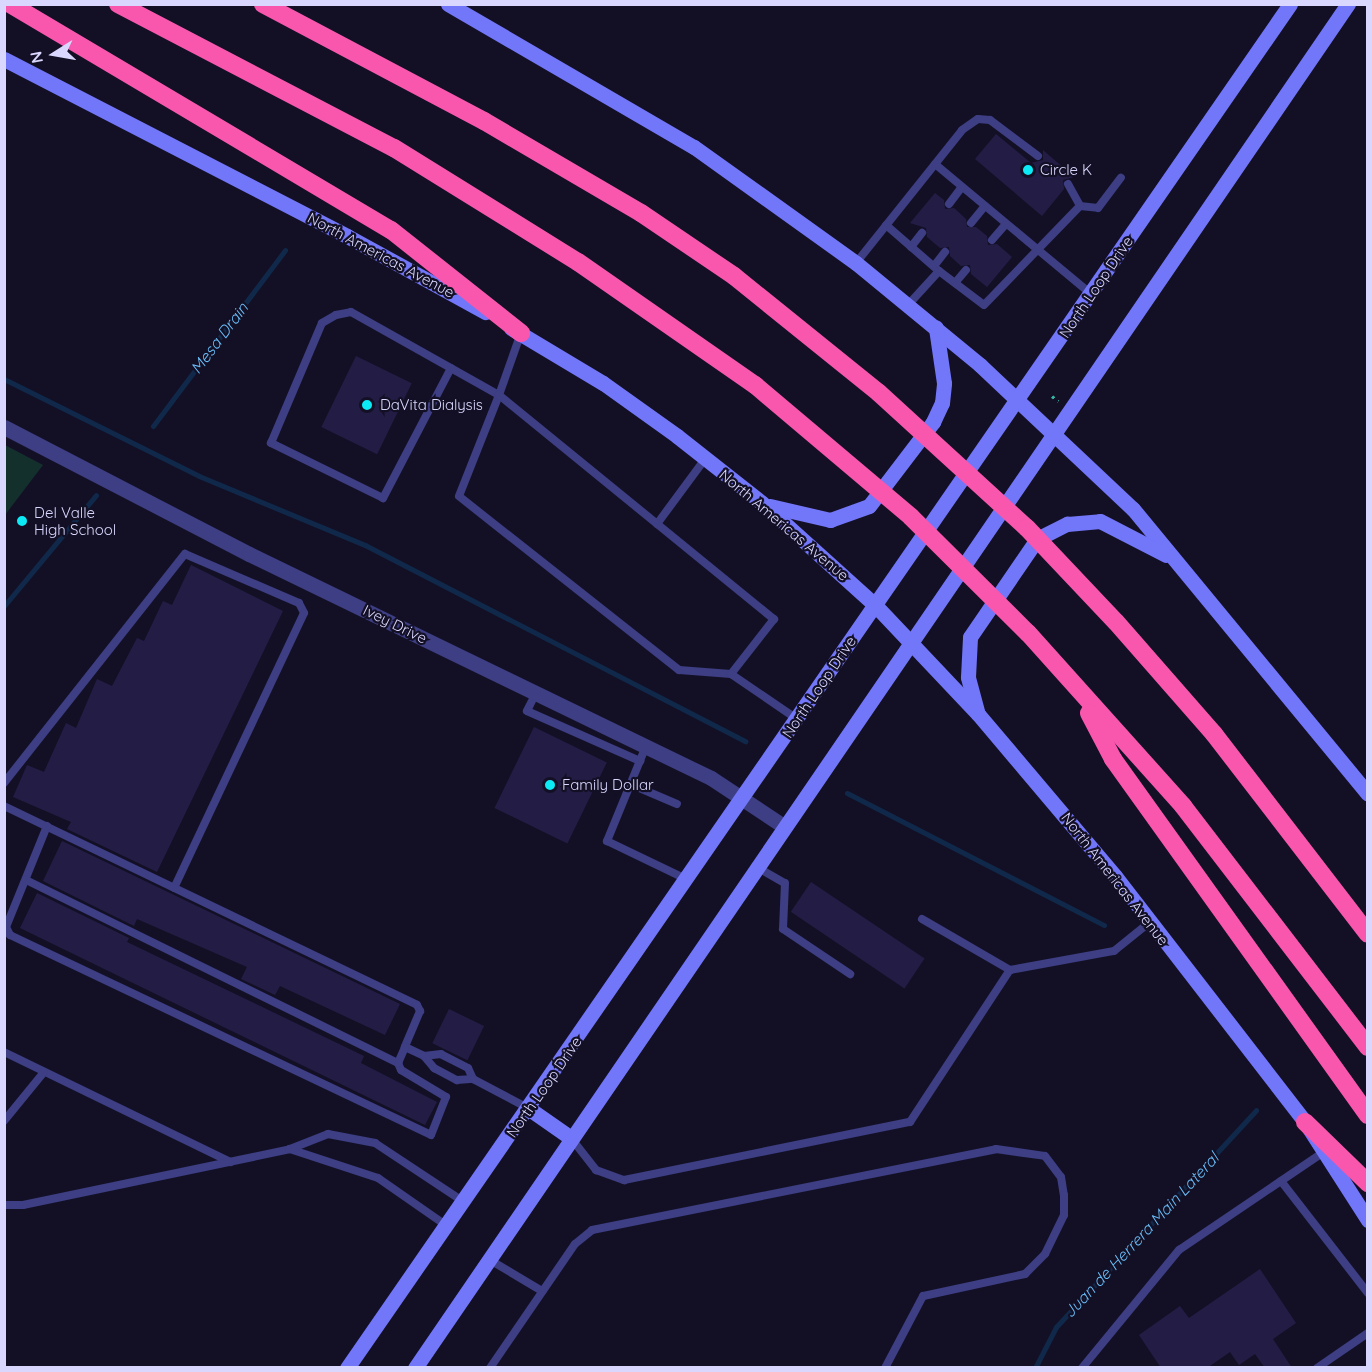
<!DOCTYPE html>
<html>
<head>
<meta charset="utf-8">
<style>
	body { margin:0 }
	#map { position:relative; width:1372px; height:1372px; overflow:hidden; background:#131026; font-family:Quicksand,sans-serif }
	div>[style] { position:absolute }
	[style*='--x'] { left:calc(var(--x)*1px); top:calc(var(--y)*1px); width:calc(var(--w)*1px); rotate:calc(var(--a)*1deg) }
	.green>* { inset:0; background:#14302d }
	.stream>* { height:5px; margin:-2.5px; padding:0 2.5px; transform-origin:2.5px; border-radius:2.5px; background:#10294a }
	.building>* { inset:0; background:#231d46; transform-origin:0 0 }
	.path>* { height:3px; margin-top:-1.5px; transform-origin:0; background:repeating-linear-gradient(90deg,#35b4a5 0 3px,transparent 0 7.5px) }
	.lane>* { height:8px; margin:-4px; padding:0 4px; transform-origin:4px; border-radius:4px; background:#3d3e83 }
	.street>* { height:15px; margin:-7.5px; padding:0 7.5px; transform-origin:7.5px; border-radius:7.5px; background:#3d3e83 }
	.secondary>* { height:15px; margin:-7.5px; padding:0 7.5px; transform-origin:7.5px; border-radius:7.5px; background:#7276f9 }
	.highway>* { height:18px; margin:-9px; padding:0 9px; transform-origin:9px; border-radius:9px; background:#f857ad }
	.dots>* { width:16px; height:16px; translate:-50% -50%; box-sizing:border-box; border:3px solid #131026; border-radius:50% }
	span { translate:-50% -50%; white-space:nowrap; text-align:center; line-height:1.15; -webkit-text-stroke:4.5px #131026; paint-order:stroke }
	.poi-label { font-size:15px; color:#d9d7fd }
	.left { translate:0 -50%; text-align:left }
	.street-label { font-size:15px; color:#d9d7fd }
	.water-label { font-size:16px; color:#69bef9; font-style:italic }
	.frame { position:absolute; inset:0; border:6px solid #d9d7fd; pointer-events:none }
	.north { position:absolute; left:24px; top:24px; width:60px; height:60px; -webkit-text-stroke:4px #131026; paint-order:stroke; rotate:259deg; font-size:16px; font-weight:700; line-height:24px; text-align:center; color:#d9d7fd }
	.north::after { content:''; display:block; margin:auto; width:21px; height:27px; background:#d9d7fd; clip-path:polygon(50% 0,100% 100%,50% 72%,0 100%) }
</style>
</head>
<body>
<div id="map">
	<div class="green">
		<div style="clip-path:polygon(5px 445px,43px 465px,5px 515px)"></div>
	</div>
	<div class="stream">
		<div style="--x:4;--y:379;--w:218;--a:26.4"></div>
		<div style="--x:199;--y:476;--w:180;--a:22.6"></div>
		<div style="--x:365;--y:545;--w:428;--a:27.3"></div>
		<div style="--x:153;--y:426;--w:220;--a:-53.1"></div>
		<div style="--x:4;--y:606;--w:144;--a:-50.3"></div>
		<div style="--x:847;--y:793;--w:289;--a:27.2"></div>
		<div style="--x:1035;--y:1368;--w:46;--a:-62.9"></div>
		<div style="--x:1056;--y:1327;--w:295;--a:-47.3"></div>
	</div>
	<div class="building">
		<div style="clip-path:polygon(996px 134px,1031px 163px,1043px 160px,1043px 150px,1074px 177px,1063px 180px,1064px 189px,1042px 216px,975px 159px)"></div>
		<div style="clip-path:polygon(935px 193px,944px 200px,945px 209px,954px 208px,966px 219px,967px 227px,976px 227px,987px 236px,988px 245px,997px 244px,1012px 257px,987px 287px,971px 274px,970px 265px,961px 266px,950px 256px,949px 247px,940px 248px,927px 237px,926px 228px,910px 223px)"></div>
		<div style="left:356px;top:356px;width:62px;height:79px;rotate:26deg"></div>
		<div style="clip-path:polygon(191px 565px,283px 611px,157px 872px,67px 829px,71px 822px,13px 797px,27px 765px,44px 772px,66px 723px,76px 728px,97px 679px,112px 686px,137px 638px,144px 641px,163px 601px,172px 605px)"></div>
		<div style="left:534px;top:727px;width:81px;height:90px;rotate:26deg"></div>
		<div style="clip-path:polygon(62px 841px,400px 1004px,385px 1035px,280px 986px,275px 995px,241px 979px,247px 967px,137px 919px,134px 926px,43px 881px)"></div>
		<div style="left:811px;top:882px;width:137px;height:36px;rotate:34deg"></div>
		<div style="clip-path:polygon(37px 893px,129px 938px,127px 942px,364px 1056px,361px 1063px,437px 1102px,425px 1125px,20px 928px)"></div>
		<div style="left:449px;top:1009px;width:39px;height:38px;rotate:26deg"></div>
		<div style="clip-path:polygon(1260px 1269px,1296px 1323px,1273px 1339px,1292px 1368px,1265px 1368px,1255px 1354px,1239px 1365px,1230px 1352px,1207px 1368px,1161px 1368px,1139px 1335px,1180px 1306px,1189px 1318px)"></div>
	</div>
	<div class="path">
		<div style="--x:1052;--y:396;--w:8;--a:40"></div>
	</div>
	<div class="lane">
		<div style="--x:935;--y:164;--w:203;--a:39.8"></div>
		<div style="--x:1068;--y:184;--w:25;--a:61"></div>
		<div style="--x:949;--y:204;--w:21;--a:-53"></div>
		<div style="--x:1080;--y:206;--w:18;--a:6"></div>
		<div style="--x:1098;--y:208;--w:38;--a:-53"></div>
		<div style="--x:971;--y:223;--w:22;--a:-51"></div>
		<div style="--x:886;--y:225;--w:70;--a:41"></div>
		<div style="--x:992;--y:240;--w:21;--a:-49"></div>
		<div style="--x:911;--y:247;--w:18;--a:-52"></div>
		<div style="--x:856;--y:263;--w:170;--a:-51.4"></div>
		<div style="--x:962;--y:130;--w:19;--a:-35"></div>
		<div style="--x:978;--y:119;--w:12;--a:5"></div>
		<div style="--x:990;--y:120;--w:60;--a:36.9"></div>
		<div style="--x:934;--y:266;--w:18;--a:-52"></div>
		<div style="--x:955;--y:283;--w:17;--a:-50"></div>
		<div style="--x:908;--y:305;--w:46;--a:-47.6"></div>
		<div style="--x:939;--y:271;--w:56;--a:37.1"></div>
		<div style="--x:984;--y:305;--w:138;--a:-45.9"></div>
		<div style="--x:451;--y:368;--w:147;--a:117.6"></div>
		<div style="--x:383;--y:498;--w:125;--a:-153.8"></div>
		<div style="--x:271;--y:443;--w:130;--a:-67"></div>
		<div style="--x:322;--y:323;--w:16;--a:-30"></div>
		<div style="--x:336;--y:315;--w:15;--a:-11"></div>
		<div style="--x:351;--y:312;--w:170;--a:29.3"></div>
		<div style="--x:499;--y:395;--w:66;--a:-70.5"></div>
		<div style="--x:657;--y:524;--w:81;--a:-53.6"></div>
		<div style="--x:731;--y:674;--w:52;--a:-175.6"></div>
		<div style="--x:679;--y:670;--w:280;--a:-141.7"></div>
		<div style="--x:459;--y:496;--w:109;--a:-68.4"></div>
		<div style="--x:499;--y:395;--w:355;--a:39.2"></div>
		<div style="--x:774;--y:619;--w:70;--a:128"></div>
		<div style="--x:731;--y:674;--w:80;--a:34.3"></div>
		<div style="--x:536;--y:693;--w:20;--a:117"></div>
		<div style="--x:527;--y:711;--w:124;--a:23.9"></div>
		<div style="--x:646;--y:746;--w:103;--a:112.3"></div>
		<div style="--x:607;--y:841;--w:88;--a:25.7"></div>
		<div style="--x:4;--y:783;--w:292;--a:-51.7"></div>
		<div style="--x:185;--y:554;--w:124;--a:23.3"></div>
		<div style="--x:299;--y:603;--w:11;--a:63"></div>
		<div style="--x:304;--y:613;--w:304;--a:115.3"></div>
		<div style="--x:630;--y:784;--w:51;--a:23.1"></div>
		<div style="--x:4;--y:806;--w:458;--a:25.7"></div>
		<div style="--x:417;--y:1005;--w:7;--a:63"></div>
		<div style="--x:420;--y:1011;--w:39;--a:113"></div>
		<div style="--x:405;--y:1047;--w:21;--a:25"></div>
		<div style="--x:47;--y:826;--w:109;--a:112.1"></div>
		<div style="--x:6;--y:927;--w:9;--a:63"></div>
		<div style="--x:10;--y:935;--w:466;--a:25.4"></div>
		<div style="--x:431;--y:1135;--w:41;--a:-68.5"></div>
		<div style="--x:446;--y:1097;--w:52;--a:-149"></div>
		<div style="--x:401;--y:1070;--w:8;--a:-113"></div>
		<div style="--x:755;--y:866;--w:34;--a:30"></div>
		<div style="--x:785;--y:883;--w:46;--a:92.5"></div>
		<div style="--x:783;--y:929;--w:81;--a:33.9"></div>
		<div style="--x:26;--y:880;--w:415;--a:26.2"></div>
		<div style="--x:398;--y:1063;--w:17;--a:-66"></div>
		<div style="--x:922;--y:919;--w:102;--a:30.1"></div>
		<div style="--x:1010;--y:970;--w:106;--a:-10.4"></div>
		<div style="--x:1114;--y:951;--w:46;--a:-38.9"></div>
		<div style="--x:4;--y:1052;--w:252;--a:25.9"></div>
		<div style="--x:473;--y:1079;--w:12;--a:-114"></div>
		<div style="--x:468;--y:1068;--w:30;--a:-153"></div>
		<div style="--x:441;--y:1054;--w:17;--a:173"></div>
		<div style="--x:424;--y:1056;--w:16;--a:50"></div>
		<div style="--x:434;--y:1068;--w:26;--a:28"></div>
		<div style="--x:457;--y:1080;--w:16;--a:-4"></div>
		<div style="--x:473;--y:1079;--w:62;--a:27.8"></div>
		<div style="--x:4;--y:1121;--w:63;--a:-50.8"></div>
		<div style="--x:571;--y:1138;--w:41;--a:52"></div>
		<div style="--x:596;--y:1170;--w:30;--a:20"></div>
		<div style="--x:624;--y:1180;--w:292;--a:-11.5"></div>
		<div style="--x:910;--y:1122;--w:182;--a:-56.7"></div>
		<div style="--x:1281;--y:1181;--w:142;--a:52.2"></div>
		<div style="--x:4;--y:1205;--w:19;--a:0"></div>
		<div style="--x:23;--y:1205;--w:273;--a:-11.8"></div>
		<div style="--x:447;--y:1226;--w:84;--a:-145.2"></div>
		<div style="--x:378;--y:1178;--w:93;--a:-161.8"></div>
		<div style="--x:290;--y:1149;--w:41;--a:-21.5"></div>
		<div style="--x:328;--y:1134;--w:48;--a:10.8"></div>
		<div style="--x:375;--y:1143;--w:107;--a:33.5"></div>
		<div style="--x:490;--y:1260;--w:61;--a:30.8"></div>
		<div style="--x:490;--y:1368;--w:150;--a:-55.6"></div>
		<div style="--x:575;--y:1244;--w:22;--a:-39"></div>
		<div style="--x:592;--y:1230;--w:412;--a:-11.3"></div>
		<div style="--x:996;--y:1149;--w:49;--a:8.1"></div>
		<div style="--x:1045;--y:1156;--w:26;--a:53"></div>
		<div style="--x:1061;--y:1177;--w:18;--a:81"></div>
		<div style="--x:1064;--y:1195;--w:20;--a:90"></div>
		<div style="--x:1064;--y:1215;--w:43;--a:116"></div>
		<div style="--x:1045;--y:1254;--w:28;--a:135"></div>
		<div style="--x:1025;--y:1274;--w:104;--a:167.8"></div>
		<div style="--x:923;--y:1296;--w:81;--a:117.8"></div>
		<div style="--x:1082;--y:1368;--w:153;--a:-50.6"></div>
		<div style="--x:1179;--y:1250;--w:175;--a:-34.1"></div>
		<div style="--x:1317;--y:1368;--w:62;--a:-34.5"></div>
	</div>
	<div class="street">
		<div style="--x:4;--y:427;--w:276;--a:27.4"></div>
		<div style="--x:249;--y:554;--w:513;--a:25.87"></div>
		<div style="--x:711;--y:778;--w:85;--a:33.5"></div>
	</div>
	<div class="secondary">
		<div style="--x:448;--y:4;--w:285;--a:30.2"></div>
		<div style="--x:694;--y:147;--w:199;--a:35.6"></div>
		<div style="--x:856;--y:263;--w:161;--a:39.4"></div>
		<div style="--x:980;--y:365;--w:210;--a:43.3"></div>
		<div style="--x:1133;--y:509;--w:369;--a:50.5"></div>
		<div style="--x:4;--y:59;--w:386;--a:27.3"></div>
		<div style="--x:347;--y:236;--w:158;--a:28.8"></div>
		<div style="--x:511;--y:328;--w:107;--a:30.9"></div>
		<div style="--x:603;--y:383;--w:91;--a:35.6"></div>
		<div style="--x:677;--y:436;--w:108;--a:38.2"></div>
		<div style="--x:762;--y:503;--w:152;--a:42.1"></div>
		<div style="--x:875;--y:605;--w:150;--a:46.6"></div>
		<div style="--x:978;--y:714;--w:212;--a:49.8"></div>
		<div style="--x:1115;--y:876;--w:311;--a:52.3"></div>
		<div style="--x:1305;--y:1122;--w:117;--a:57.3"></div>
		<div style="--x:770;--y:506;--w:62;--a:13.1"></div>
		<div style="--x:830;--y:520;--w:41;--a:-19.7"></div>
		<div style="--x:869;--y:506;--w:106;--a:-52.7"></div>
		<div style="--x:933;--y:422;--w:21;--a:-65"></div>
		<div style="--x:942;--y:403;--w:20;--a:-84"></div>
		<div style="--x:944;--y:383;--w:56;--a:-98.3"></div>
		<div style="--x:977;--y:711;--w:35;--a:-105"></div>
		<div style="--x:968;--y:677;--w:40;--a:-87.1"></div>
		<div style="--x:970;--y:637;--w:119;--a:-55.6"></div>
		<div style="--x:1037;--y:539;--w:34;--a:-27"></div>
		<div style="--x:1067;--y:524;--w:33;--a:-5"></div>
		<div style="--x:1100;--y:521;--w:74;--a:27.3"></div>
		<div style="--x:528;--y:1108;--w:52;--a:34.9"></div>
		<div style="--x:347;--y:1368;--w:1658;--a:-55.34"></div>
		<div style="--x:415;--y:1368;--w:1653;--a:-55.63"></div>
	</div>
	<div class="highway">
		<div style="--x:10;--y:4;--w:443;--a:30.7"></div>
		<div style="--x:391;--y:230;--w:166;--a:38.4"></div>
		<div style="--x:118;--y:4;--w:311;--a:27.6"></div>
		<div style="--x:394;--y:148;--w:216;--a:31.8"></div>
		<div style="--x:578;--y:262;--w:216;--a:34.8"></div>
		<div style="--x:755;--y:385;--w:204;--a:40.2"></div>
		<div style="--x:911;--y:517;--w:165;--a:44.8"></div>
		<div style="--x:1028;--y:633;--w:232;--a:48.1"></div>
		<div style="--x:1183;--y:806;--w:304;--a:52.5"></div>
		<div style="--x:263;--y:4;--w:250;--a:27.9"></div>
		<div style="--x:484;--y:121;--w:182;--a:30.4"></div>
		<div style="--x:641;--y:213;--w:112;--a:34.1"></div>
		<div style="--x:734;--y:276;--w:186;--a:38.9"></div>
		<div style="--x:879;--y:393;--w:200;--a:42.4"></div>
		<div style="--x:1027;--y:528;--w:129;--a:46.6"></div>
		<div style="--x:1116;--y:622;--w:149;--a:48.8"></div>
		<div style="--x:1214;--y:734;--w:252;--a:52.4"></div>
		<div style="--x:1089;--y:713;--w:52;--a:62.4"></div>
		<div style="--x:1113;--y:759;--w:438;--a:54.4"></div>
		<div style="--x:1305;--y:1122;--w:88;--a:44.1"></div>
	</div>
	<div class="dots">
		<div style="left:1028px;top:170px;background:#0beaf5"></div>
		<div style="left:367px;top:405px;background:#0beaf5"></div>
		<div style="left:22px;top:521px;background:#0beaf5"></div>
		<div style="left:550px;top:785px;background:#0beaf5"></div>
	</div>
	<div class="poi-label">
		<span class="left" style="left:1040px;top:170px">Circle K</span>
		<span class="left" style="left:380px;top:405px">DaVita Dialysis</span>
		<span class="left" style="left:34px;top:521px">Del Valle<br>High School</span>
		<span class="left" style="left:562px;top:785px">Family Dollar</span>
	</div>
	<div class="street-label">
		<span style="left:381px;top:255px;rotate:28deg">North Americas Avenue</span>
		<span style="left:1096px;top:287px;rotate:-56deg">North Loop Drive</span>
		<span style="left:784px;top:525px;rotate:40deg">North Americas Avenue</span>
		<span style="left:395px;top:624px;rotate:26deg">Ivey Drive</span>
		<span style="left:819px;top:687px;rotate:-56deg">North Loop Drive</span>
		<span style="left:1115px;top:879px;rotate:52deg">North Americas Avenue</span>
		<span style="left:544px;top:1087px;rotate:-55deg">North Loop Drive</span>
	</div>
	<div class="water-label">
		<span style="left:219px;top:338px;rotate:-53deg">Mesa Drain</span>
		<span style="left:1141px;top:1235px;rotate:-47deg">Juan de Herrera Main Lateral</span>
	</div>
	<div class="frame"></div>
	<div class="north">N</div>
</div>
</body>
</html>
